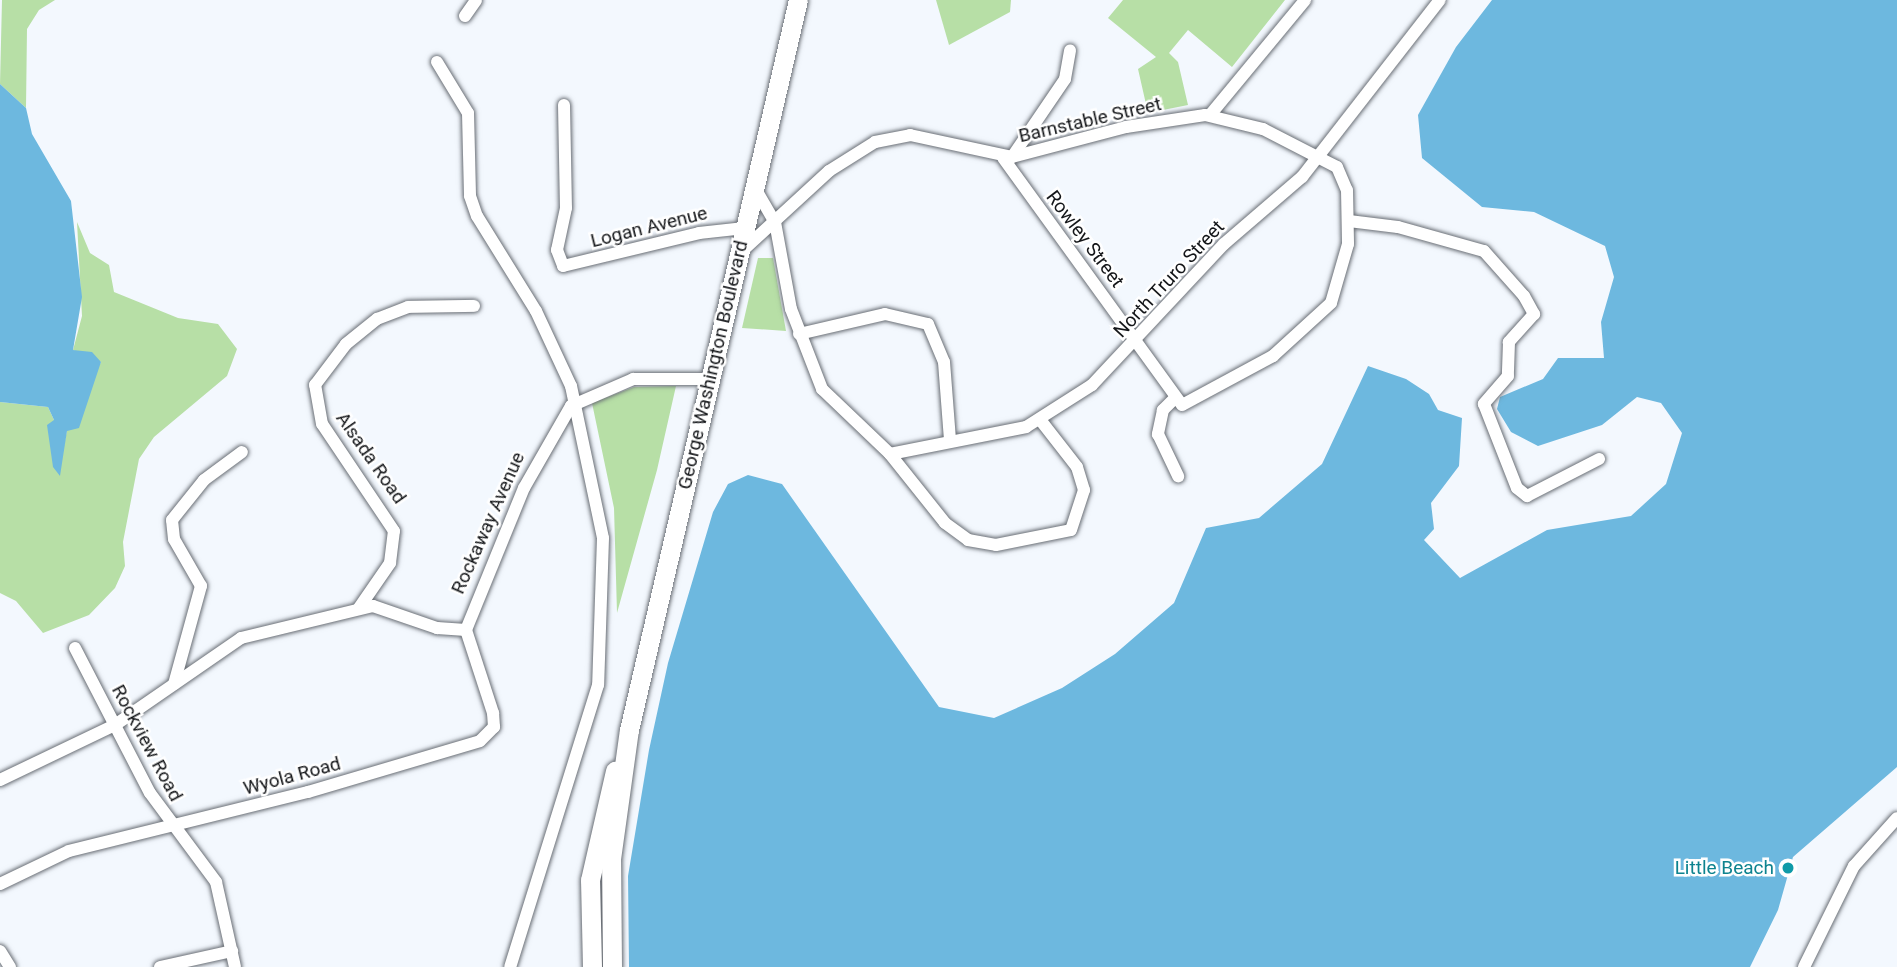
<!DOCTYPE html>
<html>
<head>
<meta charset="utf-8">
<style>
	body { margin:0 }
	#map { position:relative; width:1897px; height:967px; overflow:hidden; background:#f3f8fe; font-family:Roboto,sans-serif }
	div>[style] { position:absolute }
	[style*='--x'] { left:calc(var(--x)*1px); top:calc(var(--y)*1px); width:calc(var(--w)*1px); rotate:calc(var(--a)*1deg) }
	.green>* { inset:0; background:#b7dfa6 }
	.water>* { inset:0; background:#6db8df }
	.roads { filter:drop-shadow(0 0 2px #696e75) drop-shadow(0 0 2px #696e75) }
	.street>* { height:12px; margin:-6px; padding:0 6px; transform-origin:6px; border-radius:6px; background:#fff }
	.primary>* { height:19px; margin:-9.5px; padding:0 9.5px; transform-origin:9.5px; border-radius:9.5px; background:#fff }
	.dots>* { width:19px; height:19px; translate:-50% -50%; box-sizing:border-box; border:4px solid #fff; border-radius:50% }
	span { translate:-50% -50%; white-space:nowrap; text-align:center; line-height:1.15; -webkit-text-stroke:5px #fff; paint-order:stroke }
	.street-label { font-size:19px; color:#141619 }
	.culture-label { font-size:19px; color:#0d838f }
	.right { translate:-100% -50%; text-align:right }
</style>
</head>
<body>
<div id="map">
	<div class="green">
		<div style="clip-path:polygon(2px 0,55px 0,39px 10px,27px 29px,26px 108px,0 84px)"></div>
		<div style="clip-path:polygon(936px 0,1011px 0,1010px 12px,949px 45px)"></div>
		<div style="clip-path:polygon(1123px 0,1285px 0,1232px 67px,1188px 30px,1169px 53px,1178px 62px,1188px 105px,1148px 113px,1138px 69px,1156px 57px,1108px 18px)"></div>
		<div style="clip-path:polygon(77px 222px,90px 253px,109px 265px,114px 292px,178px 318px,218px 324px,237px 349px,227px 376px,154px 437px,139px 459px,123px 542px,125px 566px,115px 588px,89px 615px,43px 633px,16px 601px,0 593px,0 402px,48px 407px,54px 420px,53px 467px,61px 461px,67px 430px,101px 362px,73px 350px,82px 316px)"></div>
		<div style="clip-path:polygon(758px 258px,773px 258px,786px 331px,742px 328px)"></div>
		<div style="clip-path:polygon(676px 386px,657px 470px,617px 613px,614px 508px,592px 403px,634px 387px)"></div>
	</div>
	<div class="water">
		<div style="clip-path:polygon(1492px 0,1897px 0,1897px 767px,1793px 857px,1778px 910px,1750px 967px,629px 967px,628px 876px,649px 750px,668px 663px,713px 512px,728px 484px,748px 475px,782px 484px,939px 707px,994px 718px,1062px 688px,1115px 654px,1174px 603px,1206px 528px,1259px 518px,1322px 464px,1368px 366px,1406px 379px,1429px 394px,1438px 410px,1462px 418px,1459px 466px,1431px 503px,1434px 529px,1424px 540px,1460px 578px,1547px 530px,1631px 516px,1666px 484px,1682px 433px,1661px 403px,1637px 397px,1602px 425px,1538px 446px,1511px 432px,1497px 409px,1500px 397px,1543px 379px,1558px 358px,1604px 358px,1601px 322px,1614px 277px,1605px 246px,1534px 212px,1482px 207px,1422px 158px,1418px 115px,1456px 47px)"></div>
		<div style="clip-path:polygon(0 84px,26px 108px,32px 134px,71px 201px,82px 297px,73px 350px,92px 352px,101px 362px,79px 428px,67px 431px,60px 476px,53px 467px,47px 425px,54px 420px,48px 407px,0 402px)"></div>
	</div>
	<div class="roads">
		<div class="street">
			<div style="--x:465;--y:16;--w:19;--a:-55"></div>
			<div style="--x:437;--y:62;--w:60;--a:58.7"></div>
			<div style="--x:468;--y:113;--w:83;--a:88.6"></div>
			<div style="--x:470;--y:196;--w:21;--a:71"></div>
			<div style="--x:477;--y:216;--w:112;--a:58.2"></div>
			<div style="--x:536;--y:311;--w:83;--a:65"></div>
			<div style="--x:571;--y:386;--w:155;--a:78.1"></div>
			<div style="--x:603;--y:538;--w:147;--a:91.9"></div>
			<div style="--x:598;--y:685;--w:295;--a:107.3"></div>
			<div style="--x:564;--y:105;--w:103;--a:88.9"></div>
			<div style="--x:566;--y:208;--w:43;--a:102.1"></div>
			<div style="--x:557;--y:250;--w:17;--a:69"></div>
			<div style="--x:563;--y:266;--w:140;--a:-13.6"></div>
			<div style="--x:699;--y:233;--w:46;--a:-6.2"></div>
			<div style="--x:1210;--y:115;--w:149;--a:-50.4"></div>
			<div style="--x:1012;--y:157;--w:94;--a:-55.8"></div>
			<div style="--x:1065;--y:79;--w:29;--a:-80"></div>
			<div style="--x:755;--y:188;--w:39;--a:60"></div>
			<div style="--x:775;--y:222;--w:88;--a:79.6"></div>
			<div style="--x:791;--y:309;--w:86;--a:68.8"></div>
			<div style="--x:822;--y:389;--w:94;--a:43.7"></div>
			<div style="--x:890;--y:454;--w:88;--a:51.4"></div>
			<div style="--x:945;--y:523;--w:29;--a:36"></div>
			<div style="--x:968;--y:540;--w:28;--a:10"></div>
			<div style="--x:996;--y:545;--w:76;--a:-11.3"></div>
			<div style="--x:1071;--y:530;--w:42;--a:-72"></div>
			<div style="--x:1084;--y:490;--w:24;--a:-107"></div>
			<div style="--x:1077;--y:467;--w:58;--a:-128"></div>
			<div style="--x:1349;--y:221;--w:49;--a:7"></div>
			<div style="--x:1398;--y:227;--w:89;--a:15.6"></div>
			<div style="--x:1484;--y:251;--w:60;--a:48.4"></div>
			<div style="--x:1524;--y:296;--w:21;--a:61"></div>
			<div style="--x:1534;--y:314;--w:38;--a:132"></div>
			<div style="--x:1509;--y:342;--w:34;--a:92"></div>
			<div style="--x:1508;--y:376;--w:37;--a:131"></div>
			<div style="--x:1484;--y:404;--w:90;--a:68.6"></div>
			<div style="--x:1517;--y:488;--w:13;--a:39"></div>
			<div style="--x:1527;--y:496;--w:81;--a:-27.2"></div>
			<div style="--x:741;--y:252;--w:120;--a:-42.6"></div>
			<div style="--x:829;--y:171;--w:54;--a:-32.2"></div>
			<div style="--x:875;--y:142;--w:36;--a:-11"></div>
			<div style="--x:910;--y:135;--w:104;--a:12.2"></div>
			<div style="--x:1012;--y:157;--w:118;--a:-14.7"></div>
			<div style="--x:1126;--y:127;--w:80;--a:-8.6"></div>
			<div style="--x:1205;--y:115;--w:60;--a:13.6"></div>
			<div style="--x:1263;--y:129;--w:83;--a:27.2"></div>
			<div style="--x:1337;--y:167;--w:25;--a:67"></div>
			<div style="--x:1347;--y:190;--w:54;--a:88.9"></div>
			<div style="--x:1348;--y:244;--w:61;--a:106.1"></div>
			<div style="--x:1331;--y:303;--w:79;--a:137.6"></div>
			<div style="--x:1273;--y:356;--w:103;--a:151.7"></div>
			<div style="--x:1182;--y:405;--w:305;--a:-125.9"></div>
			<div style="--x:799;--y:334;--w:88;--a:-13.1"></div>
			<div style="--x:885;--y:314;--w:44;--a:13.1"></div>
			<div style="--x:928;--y:324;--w:41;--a:67.2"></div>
			<div style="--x:944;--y:362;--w:78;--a:85.6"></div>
			<div style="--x:1174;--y:399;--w:16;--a:135"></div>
			<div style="--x:1163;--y:410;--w:25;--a:102"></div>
			<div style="--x:1158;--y:434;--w:47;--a:64.5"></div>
			<div style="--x:890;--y:454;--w:139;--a:-11.2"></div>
			<div style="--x:1026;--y:427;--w:78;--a:-32.5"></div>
			<div style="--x:1092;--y:385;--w:193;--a:-46.9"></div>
			<div style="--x:1224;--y:244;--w:103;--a:-40.7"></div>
			<div style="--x:1302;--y:177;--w:224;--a:-52.1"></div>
			<div style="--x:359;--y:608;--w:55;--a:-55.4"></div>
			<div style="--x:390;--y:563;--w:32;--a:-83"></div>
			<div style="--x:394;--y:531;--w:129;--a:-123.9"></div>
			<div style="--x:322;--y:424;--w:40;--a:-100"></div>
			<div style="--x:315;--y:385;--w:51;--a:-52.9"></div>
			<div style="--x:346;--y:344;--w:40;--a:-39"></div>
			<div style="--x:377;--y:319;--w:33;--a:-21"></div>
			<div style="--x:408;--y:307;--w:66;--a:-0.9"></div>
			<div style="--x:75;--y:648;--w:163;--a:62.7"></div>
			<div style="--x:150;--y:793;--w:111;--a:53.4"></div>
			<div style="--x:216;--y:882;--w:87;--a:77.4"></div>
			<div style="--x:174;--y:684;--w:102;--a:-74.6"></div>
			<div style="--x:201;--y:586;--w:54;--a:-119.9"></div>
			<div style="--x:174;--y:539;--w:19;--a:-96"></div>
			<div style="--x:172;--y:520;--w:51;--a:-51.3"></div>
			<div style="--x:204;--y:480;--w:47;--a:-36.4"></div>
			<div style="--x:0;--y:780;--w:127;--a:-25.6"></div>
			<div style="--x:115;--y:725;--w:153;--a:-34.6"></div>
			<div style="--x:241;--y:638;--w:136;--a:-13.6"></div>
			<div style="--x:373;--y:606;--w:68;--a:19"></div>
			<div style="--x:437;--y:628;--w:29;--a:4"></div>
			<div style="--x:466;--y:630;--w:153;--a:-67.8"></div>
			<div style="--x:524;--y:488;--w:95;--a:-60.2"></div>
			<div style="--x:571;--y:406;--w:68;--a:-23.5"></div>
			<div style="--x:633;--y:379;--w:76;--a:0"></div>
			<div style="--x:0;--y:884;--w:76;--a:-25.6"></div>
			<div style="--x:69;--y:851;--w:246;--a:-13.9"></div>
			<div style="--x:308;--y:792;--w:179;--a:-16.5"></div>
			<div style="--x:480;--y:741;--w:20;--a:-45"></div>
			<div style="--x:494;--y:727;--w:14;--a:-94"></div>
			<div style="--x:493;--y:713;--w:87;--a:-108"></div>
			<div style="--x:0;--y:951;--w:19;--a:58"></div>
			<div style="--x:160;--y:967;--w:74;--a:-12.5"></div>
			<div style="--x:1804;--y:967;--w:113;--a:-63.7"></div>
			<div style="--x:1854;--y:866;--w:64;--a:-48.1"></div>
		</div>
		<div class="primary">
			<div style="--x:592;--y:967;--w:87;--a:-91.3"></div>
			<div style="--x:590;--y:880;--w:112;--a:-77.1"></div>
			<div style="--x:612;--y:967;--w:108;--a:-90.5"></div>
			<div style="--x:611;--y:859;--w:130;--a:-82.1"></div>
			<div style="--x:629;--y:730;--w:749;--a:-76.97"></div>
		</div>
	</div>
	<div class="dots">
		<div style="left:1788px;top:868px;background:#0f9aa8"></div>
	</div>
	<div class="street-label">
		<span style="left:1090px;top:120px;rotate:-13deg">Barnstable Street</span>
		<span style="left:649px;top:227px;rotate:-14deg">Logan Avenue</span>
		<span style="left:1085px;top:239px;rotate:53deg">Rowley Street</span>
		<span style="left:1169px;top:279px;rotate:-47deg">North Truro Street</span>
		<span style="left:713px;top:365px;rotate:-77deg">George Washington Boulevard</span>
		<span style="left:371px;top:458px;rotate:55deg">Alsada Road</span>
		<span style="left:488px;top:523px;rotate:-66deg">Rockaway Avenue</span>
		<span style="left:147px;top:743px;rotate:62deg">Rockview Road</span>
		<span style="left:292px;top:776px;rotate:-15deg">Wyola Road</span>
	</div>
	<div class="culture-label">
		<span class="right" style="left:1774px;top:868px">Little Beach</span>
	</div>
</div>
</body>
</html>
